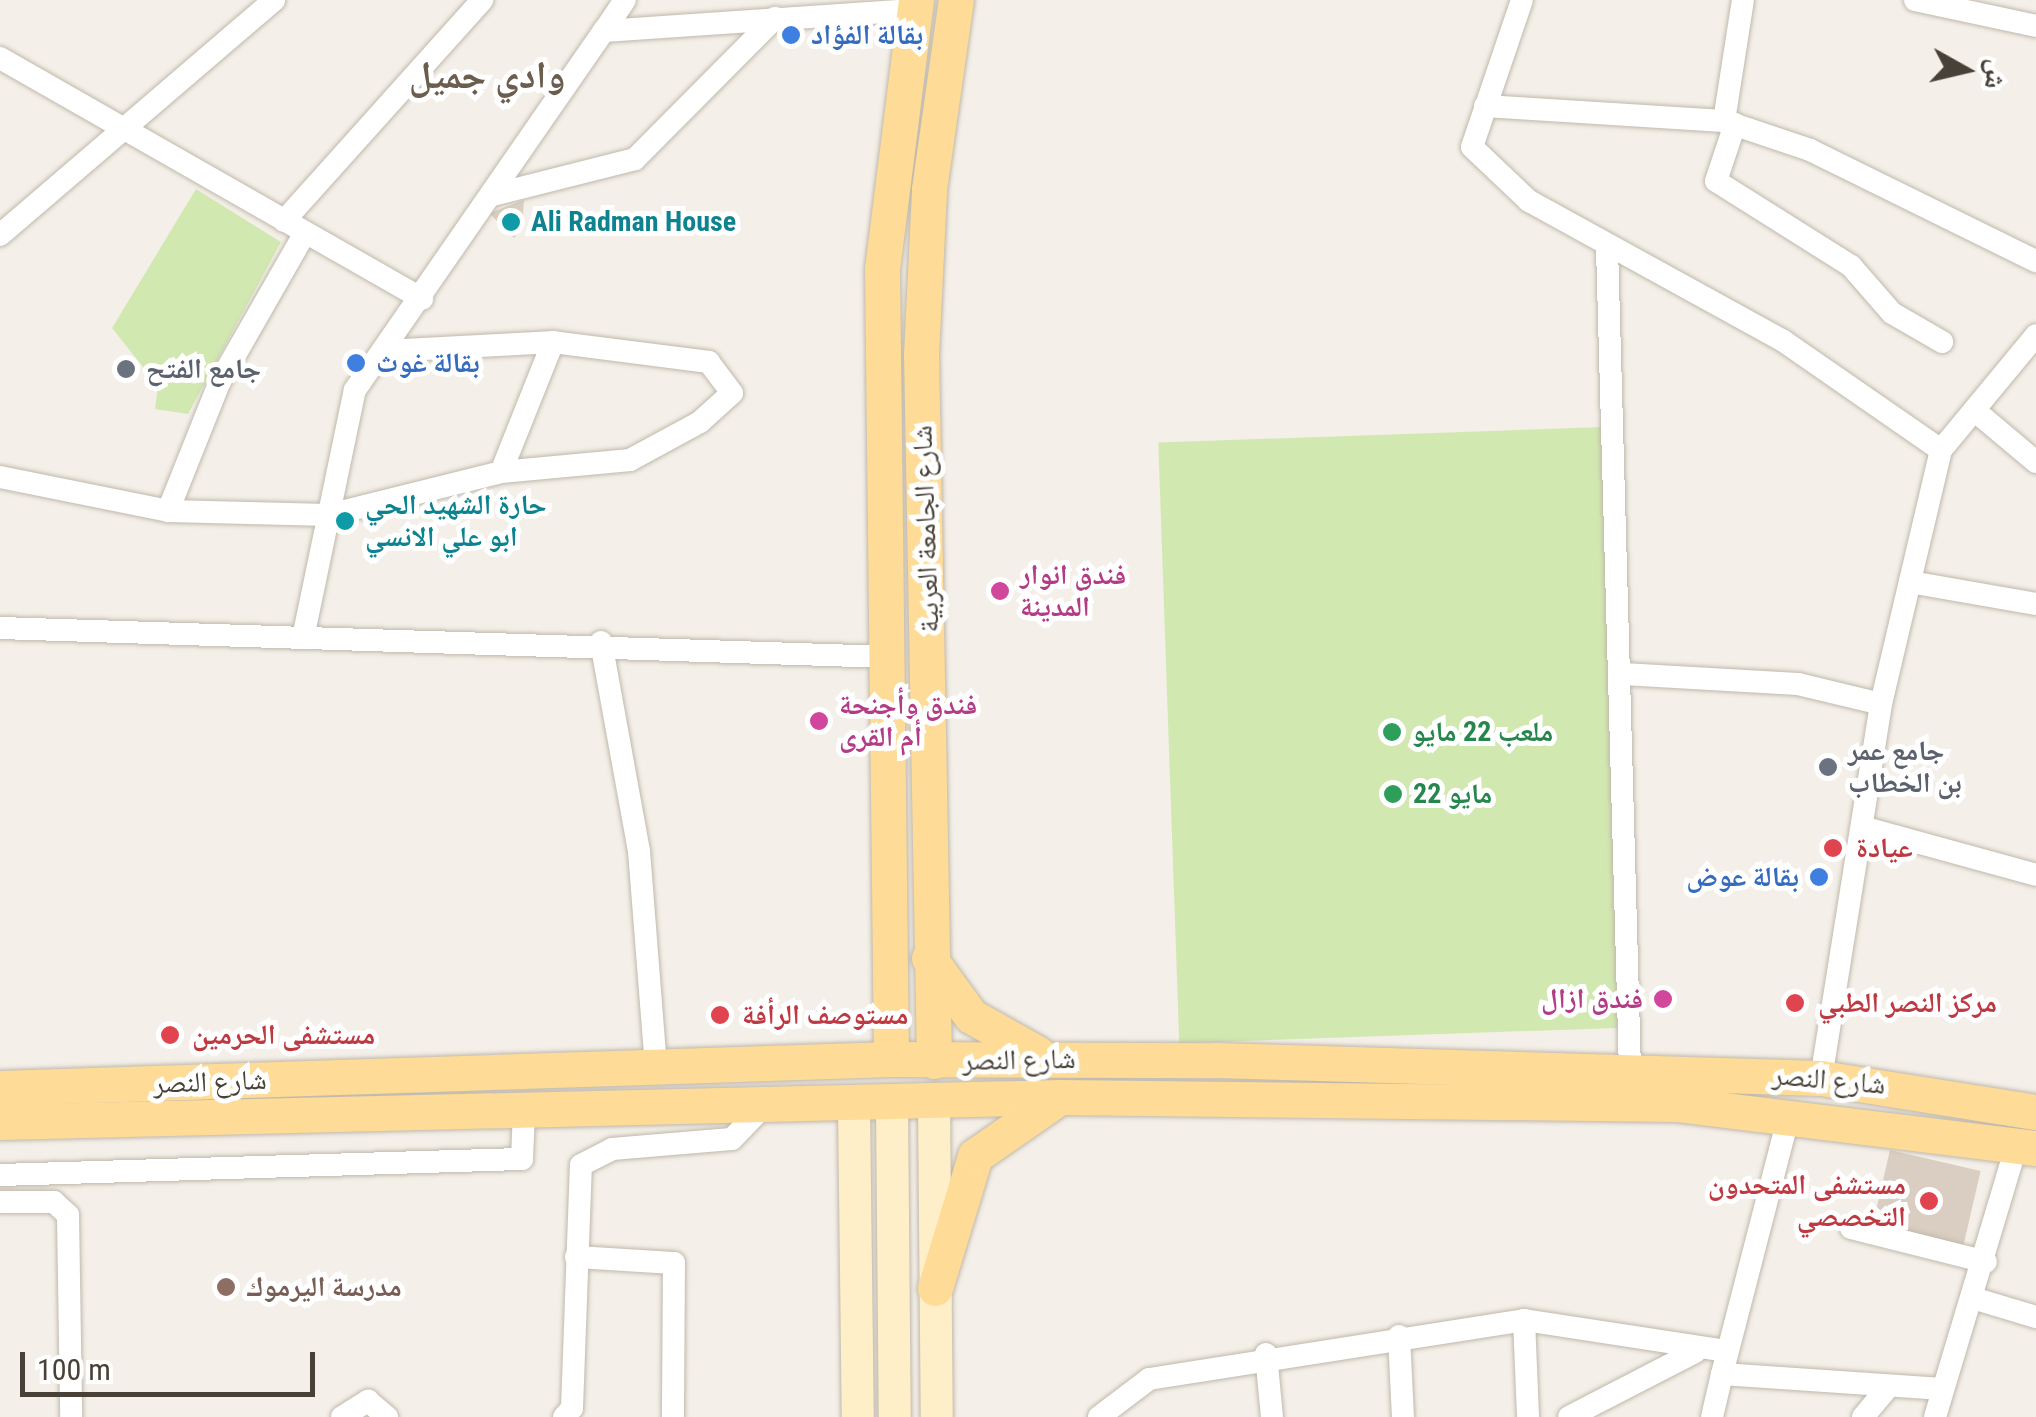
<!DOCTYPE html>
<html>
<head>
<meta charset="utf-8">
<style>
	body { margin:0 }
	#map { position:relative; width:2036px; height:1417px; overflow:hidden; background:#f4f0e9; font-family:"Roboto Condensed","Noto Naskh Arabic",sans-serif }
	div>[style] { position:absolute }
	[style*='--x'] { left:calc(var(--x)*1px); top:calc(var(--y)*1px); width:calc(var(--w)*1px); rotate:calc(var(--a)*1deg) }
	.green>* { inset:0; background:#d2e8b1; transform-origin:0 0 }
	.building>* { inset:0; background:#d9cec1; transform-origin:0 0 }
	.roads { filter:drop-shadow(0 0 2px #c0b8ab) drop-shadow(0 0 2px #c0b8ab) }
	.street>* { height:22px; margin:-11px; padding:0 11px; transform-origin:11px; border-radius:11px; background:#fff }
	.secondary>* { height:32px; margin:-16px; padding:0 16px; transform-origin:16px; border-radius:16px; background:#ffefc8 }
	.primary>* { height:35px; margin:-17.5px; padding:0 17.5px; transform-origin:17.5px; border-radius:17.5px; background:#fedc98 }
	.dots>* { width:28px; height:28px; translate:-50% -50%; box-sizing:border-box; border:5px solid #fff; border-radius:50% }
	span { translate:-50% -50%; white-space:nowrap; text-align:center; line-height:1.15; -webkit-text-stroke:10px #fff; paint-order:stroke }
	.shop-label { font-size:28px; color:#366cbe; font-weight:700 }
	.left { translate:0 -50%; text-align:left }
	.right { translate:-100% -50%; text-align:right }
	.culture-label { font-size:28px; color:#0d838f; font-weight:700 }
	.worship-label { font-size:28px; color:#5b616d; font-weight:700 }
	.street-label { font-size:28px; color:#484137 }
	.hotel-label { font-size:28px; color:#b23c85; font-weight:700 }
	.leisure-label { font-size:28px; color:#27864d; font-weight:700 }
	.health-label { font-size:28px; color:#be3a42; font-weight:700 }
	.education-label { font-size:28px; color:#785e54; font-weight:700 }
	.district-label { font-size:38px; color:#6b5e4e; font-weight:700 }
	.north { position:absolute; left:1916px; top:20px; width:100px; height:100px; -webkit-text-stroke:8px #fff; paint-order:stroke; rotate:98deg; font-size:28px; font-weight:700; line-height:40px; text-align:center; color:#484137 }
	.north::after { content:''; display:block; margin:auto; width:35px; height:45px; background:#484137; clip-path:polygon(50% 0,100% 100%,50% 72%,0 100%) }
	.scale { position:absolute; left:20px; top:1352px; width:295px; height:45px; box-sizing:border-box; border:5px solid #484137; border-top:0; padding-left:12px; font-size:30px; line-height:35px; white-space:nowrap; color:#484137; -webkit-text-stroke:8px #fff; paint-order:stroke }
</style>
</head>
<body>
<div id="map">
	<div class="green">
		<div style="clip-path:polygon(196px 189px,281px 242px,188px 414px,155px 409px,158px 386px,112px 328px)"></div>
		<div style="left:1603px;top:427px;width:601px;height:445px;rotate:88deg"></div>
	</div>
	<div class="building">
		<div style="clip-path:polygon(524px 200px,522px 229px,514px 238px,489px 213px)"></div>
		<div style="left:1890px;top:1150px;width:93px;height:83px;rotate:13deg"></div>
	</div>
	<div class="roads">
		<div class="street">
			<div style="--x:1522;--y:0;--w:155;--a:108.8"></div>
			<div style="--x:1472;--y:147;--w:79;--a:43.5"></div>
			<div style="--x:1529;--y:201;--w:289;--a:28.8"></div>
			<div style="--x:1782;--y:340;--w:193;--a:34.7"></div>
			<div style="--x:1941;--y:450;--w:261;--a:103.3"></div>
			<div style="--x:1881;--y:704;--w:379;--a:99.1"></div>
			<div style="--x:1915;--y:0;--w:124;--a:12.1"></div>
			<div style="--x:604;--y:31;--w:37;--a:-56"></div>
			<div style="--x:0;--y:58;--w:486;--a:29.7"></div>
			<div style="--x:1485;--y:106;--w:239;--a:3.6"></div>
			<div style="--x:1724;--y:121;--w:91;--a:18.6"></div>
			<div style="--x:1810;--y:150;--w:252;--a:26.2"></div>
			<div style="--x:1724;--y:121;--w:122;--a:-81.1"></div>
			<div style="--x:1735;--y:124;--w:60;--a:108.4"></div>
			<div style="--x:1716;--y:181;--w:160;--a:32.2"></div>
			<div style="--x:1851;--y:266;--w:62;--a:48.9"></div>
			<div style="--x:1892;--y:313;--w:58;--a:30.1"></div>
			<div style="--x:493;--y:195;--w:146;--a:-14.2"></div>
			<div style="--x:635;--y:159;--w:199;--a:-45.2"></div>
			<div style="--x:284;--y:221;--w:297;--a:-48.1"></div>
			<div style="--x:0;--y:235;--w:361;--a:-40.6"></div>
			<div style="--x:302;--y:238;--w:165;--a:119.8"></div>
			<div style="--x:220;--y:381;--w:140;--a:111.8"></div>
			<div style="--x:168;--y:511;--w:161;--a:1.4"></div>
			<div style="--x:329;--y:515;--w:177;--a:-14"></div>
			<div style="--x:501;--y:472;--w:130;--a:-5.3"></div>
			<div style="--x:630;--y:460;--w:80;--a:-28.5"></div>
			<div style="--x:700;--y:422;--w:43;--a:-42.2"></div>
			<div style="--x:732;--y:393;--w:39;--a:-127"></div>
			<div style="--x:709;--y:362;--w:157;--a:-172.7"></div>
			<div style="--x:553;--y:342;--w:166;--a:176.9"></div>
			<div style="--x:1607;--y:247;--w:822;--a:88.4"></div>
			<div style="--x:1974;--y:410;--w:81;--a:40"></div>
			<div style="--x:1941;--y:450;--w:149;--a:-50.4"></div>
			<div style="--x:501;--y:472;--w:140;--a:-68.2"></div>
			<div style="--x:0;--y:477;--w:171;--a:11.4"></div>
			<div style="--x:1910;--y:582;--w:128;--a:9.9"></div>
			<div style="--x:0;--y:628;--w:889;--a:1.87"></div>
			<div style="--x:303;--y:638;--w:253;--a:-78.2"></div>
			<div style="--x:355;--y:390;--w:437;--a:-55.3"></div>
			<div style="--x:604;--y:31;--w:310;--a:-3.9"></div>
			<div style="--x:601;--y:642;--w:212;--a:79.7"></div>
			<div style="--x:639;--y:851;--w:215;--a:85.5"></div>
			<div style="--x:1623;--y:674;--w:175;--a:3.3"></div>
			<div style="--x:1798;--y:684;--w:85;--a:13.5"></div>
			<div style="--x:1862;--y:827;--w:180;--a:15.4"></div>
			<div style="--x:1789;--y:1115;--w:268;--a:104.5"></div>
			<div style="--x:1722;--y:1374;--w:221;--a:3.9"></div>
			<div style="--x:0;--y:1175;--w:522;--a:-1.76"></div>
			<div style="--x:522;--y:1159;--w:48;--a:-87.6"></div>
			<div style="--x:0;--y:1202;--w:54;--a:0"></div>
			<div style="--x:54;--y:1202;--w:19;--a:43"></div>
			<div style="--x:68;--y:1215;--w:202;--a:89.1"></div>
			<div style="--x:1851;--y:1228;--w:139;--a:14.1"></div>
			<div style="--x:576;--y:1257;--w:98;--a:3.5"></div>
			<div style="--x:674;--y:1263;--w:154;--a:90.4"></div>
			<div style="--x:1976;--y:1299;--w:63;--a:16.7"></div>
			<div style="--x:1524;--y:1320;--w:97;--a:87.6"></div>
			<div style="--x:1399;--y:1336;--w:81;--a:87.2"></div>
			<div style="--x:1266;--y:1354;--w:63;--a:84.6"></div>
			<div style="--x:342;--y:1417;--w:31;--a:-32"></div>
			<div style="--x:368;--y:1401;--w:25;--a:40"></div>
			<div style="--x:564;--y:1417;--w:12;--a:-48"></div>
			<div style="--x:572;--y:1408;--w:243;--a:-87.9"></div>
			<div style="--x:581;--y:1165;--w:35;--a:-27"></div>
			<div style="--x:612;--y:1149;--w:120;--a:-4.8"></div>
			<div style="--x:732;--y:1139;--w:46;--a:-45.9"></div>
			<div style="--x:1099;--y:1417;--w:63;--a:-37.2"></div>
			<div style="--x:1149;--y:1379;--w:380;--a:-8.9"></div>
			<div style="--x:1524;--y:1320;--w:204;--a:8.7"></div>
			<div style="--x:1569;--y:1417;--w:142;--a:-27.3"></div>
			<div style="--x:1712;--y:1417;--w:44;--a:-76.9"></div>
			<div style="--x:1863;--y:1417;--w:40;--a:-50"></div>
			<div style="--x:1935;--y:1417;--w:286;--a:-73.3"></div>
		</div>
		<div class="secondary">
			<div style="--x:934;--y:1101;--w:316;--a:89.5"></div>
			<div style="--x:892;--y:1104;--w:313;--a:89.5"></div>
			<div style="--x:854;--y:1107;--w:310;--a:89.3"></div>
		</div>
		<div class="primary">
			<div style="--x:929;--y:958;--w:72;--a:54.1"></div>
			<div style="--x:971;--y:1016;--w:76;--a:29.3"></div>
			<div style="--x:891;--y:1059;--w:790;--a:-90.65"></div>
			<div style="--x:882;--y:269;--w:271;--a:-82.8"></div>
			<div style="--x:934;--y:1061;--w:706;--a:-91.05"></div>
			<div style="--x:921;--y:355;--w:166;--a:-87.2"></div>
			<div style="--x:929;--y:189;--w:191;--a:-81.9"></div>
			<div style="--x:0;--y:1088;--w:891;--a:-1.86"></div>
			<div style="--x:891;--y:1059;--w:326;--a:0.2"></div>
			<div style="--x:1217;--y:1060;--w:604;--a:1.71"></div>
			<div style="--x:1821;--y:1078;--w:218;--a:9"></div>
			<div style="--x:0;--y:1122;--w:1060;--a:-1.35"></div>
			<div style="--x:1060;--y:1097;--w:616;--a:0.65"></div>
			<div style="--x:1676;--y:1104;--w:363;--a:7"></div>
			<div style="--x:935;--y:1288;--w:138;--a:-73.1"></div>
			<div style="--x:975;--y:1156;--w:100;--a:-34.8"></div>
		</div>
	</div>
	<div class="dots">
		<div style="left:791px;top:35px;background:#3f7fe0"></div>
		<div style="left:511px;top:222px;background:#0f9aa8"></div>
		<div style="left:356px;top:363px;background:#3f7fe0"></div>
		<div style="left:126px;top:369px;background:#6b7280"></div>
		<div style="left:345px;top:521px;background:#0f9aa8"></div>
		<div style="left:1000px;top:591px;background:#d1479c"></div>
		<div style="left:819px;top:721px;background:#d1479c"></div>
		<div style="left:1392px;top:732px;background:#2e9e5b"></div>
		<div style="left:1828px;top:767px;background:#6b7280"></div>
		<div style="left:1393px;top:794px;background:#2e9e5b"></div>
		<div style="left:1833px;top:848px;background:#e0444e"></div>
		<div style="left:1819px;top:877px;background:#3f7fe0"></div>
		<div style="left:1663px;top:999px;background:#d1479c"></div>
		<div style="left:1795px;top:1003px;background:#e0444e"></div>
		<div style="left:720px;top:1015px;background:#e0444e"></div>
		<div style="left:170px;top:1035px;background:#e0444e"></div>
		<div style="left:1929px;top:1201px;background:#e0444e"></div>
		<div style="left:226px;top:1287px;background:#8d6e63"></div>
	</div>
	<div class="shop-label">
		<span class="left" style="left:811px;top:35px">بقالة الفؤاد</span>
		<span class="left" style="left:376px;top:363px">بقالة غوث</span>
		<span class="right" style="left:1799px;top:877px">بقالة عوض</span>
	</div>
	<div class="culture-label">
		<span class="left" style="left:531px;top:222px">Ali Radman House</span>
		<span class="left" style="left:365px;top:521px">حارة الشهيد الحي<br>ابو علي الانسي</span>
	</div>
	<div class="worship-label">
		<span class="left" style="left:146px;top:369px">جامع الفتح</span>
		<span class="left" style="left:1848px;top:767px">جامع عمر<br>بن الخطاب</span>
	</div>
	<div class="street-label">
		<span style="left:926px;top:529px;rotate:-92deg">شارع الجامعة العربية</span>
		<span style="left:1019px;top:1060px;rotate:-1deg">شارع النصر</span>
		<span style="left:1829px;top:1080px;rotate:5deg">شارع النصر</span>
		<span style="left:210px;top:1082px;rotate:-2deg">شارع النصر</span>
	</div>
	<div class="hotel-label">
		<span class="left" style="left:1020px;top:591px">فندق انوار<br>المدينة</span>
		<span class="left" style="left:839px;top:721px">فندق وأجنحة<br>أم القرى</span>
		<span class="right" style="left:1643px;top:999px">فندق ازال</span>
	</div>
	<div class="leisure-label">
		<span class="left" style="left:1412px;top:732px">ملعب 22 مايو</span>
		<span class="left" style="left:1413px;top:794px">22 مايو</span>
	</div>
	<div class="health-label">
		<span class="left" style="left:1856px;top:848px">عيادة</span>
		<span class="left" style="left:1818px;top:1003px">مركز النصر الطبي</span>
		<span class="left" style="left:742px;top:1015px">مستوصف الرأفة</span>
		<span class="left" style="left:192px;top:1035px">مستشفى الحرمين</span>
		<span class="right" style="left:1906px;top:1201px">مستشفى المتحدون<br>التخصصي</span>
	</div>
	<div class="education-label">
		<span class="left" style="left:246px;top:1287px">مدرسة اليرموك</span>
	</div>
	<div class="district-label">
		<span style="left:487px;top:76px">وادي جميل</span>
	</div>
	<div class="north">ش</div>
	<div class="scale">100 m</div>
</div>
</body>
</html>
